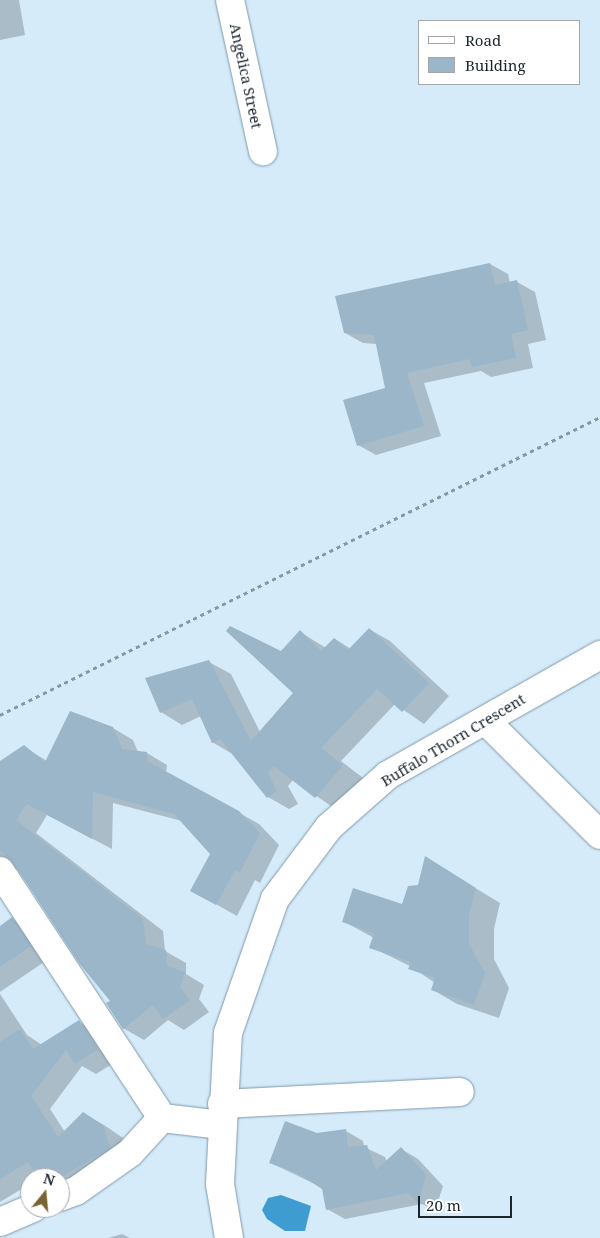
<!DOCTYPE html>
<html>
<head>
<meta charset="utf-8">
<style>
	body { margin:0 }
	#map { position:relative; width:600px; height:1238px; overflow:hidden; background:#d5ebfa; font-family:"Noto Serif",serif }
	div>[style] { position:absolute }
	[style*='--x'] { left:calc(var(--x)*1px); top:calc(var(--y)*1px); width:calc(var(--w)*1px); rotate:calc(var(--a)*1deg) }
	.water>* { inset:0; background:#3f9cd1 }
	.shadow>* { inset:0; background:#0003 }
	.building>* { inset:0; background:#9bb6c8 }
	.path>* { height:3px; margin-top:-1.5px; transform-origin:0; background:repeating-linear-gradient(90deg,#8798a4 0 4px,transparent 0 8px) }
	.roads { filter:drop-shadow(0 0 1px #7f99aa) drop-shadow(0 0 1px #7f99aa) }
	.minor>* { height:28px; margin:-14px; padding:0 14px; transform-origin:14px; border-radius:14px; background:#fff }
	span { translate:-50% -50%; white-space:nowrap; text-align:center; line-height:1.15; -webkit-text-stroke:4.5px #fff; paint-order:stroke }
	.street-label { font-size:15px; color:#19242b }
	.legend { position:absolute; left:418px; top:20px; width:162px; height:65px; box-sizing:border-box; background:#fff; border:1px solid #a3a7aa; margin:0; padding:6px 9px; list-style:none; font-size:15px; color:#19242b }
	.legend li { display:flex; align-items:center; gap:10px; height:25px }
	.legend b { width:25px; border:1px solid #a3a7aa }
	.north { position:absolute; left:20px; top:1168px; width:50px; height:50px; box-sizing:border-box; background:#fff; border:1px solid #a3a7aa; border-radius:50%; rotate:17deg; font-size:14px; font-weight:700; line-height:20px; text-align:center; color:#19242b }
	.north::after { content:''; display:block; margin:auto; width:18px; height:22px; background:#786433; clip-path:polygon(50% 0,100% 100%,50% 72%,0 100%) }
	.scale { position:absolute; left:418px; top:1196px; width:94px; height:22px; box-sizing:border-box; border:2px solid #19242b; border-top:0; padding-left:6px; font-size:15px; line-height:18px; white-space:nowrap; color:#19242b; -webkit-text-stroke:4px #fff; paint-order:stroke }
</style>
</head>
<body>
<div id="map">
	<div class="water">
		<div style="clip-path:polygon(281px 1195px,311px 1206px,305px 1231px,285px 1231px,267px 1219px,262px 1210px,268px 1198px)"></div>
	</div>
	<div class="shadow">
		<div style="clip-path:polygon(0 0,19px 0,25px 35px,0 40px)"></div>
		<div style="clip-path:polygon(490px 264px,508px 274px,510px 283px,517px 282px,535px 292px,546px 340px,528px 344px,533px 368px,491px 377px,481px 371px,424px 383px,441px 436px,376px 455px,358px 445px,387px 389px,377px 344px,363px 343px,345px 333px)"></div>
		<div style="clip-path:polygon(369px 629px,390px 641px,449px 696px,424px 724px,395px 704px,341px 761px,363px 778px,337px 810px,293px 780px,288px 786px,298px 804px,289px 809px,268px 797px,234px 755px,212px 742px,201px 716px,182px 725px,161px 712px,209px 662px,231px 674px,260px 732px,294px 692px,281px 652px,300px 632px,326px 648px,335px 639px,351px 649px)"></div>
		<div style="clip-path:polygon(113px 728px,133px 740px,138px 752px,147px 753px,167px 765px,166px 773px,259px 824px,279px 845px,260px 883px,255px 880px,237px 916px,212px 902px,211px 854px,182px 821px,113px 803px,112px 849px,47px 815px,36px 833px,163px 931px,165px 951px,186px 963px,186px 974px,204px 985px,199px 999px,209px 1012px,184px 1030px,168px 1020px,144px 1040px,123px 1028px,112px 1001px,17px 869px,12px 869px,0 887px,0 763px,24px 747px,47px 761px)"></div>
		<div style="clip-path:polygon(426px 858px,500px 903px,494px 929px,494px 959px,509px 988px,499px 1018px,457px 1004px,433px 990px,435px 983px,410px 966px,371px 947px,374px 938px,343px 921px,403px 906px,418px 886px)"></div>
		<div style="clip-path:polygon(12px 919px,32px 931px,50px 958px,0 992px,0 927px)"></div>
		<div style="clip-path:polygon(0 994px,27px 1035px,42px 1045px,79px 1022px,99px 1033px,117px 1061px,96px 1074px,82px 1066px,50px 1109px,65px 1132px,83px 1114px,104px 1125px,123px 1138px,130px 1159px,60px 1196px,60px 1178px,30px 1178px,30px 1184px,0 1202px)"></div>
		<div style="clip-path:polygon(346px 1131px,363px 1141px,364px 1147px,385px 1157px,387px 1162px,401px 1149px,418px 1159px,443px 1186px,435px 1211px,422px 1204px,345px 1219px,327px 1209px,323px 1188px,271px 1163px,317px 1134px)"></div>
		<div style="clip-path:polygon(122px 1234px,130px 1238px,108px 1238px)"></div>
	</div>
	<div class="building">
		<div style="clip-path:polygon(490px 263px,495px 285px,517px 280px,528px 330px,511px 334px,516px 358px,472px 367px,470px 359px,407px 373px,424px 426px,357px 446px,343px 400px,385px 388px,374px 335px,344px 333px,335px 296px)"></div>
		<div style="clip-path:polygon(230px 626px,281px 651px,300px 630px,321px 651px,334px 638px,348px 650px,369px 628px,429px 683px,402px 712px,377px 689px,321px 748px,343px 765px,315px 798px,274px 766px,268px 773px,277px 791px,267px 798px,220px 739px,212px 743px,192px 699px,160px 713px,145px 678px,209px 660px,251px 741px,293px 693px,226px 631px)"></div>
		<div style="clip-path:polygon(70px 711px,113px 727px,122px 749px,147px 752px,147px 761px,239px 811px,260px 833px,240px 872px,235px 870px,216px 905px,190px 891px,210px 854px,174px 814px,93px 792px,92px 839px,27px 804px,16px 820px,143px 919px,146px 944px,166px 950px,167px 966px,185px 972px,180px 987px,190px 1000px,163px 1019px,153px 1005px,123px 1029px,106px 1003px,110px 1001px,79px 963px,13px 862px,0 850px,0 761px,24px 745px,45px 762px)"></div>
		<div style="clip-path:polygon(425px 856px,476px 888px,469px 914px,469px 944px,485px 973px,474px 1005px,431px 990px,435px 978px,408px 969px,411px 962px,369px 948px,374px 933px,342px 922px,353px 888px,402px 904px,408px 886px,418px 885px)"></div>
		<div style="clip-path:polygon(12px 917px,31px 946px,0 967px,0 926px)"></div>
		<div style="clip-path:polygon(79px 1020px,98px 1049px,75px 1064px,66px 1050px,31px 1096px,58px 1137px,83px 1112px,103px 1125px,110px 1148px,60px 1178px,38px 1178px,28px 1162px,0 1179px,0 1042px,20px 1029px,33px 1049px)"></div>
		<div style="clip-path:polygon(285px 1121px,317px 1133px,346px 1129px,348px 1147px,367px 1145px,376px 1170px,401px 1147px,426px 1175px,418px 1203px,408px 1193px,326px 1210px,322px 1189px,297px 1173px,269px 1163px)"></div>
	</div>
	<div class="path">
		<div style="--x:0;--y:715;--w:670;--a:-26.41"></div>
	</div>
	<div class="roads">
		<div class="minor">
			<div style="--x:230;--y:0;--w:155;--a:77.7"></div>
			<div style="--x:486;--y:721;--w:161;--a:45"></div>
			<div style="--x:0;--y:871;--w:295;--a:56.7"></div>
			<div style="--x:162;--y:1118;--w:60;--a:6.7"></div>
			<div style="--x:222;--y:1104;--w:238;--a:-2.9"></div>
			<div style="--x:60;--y:1197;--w:17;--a:-21"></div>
			<div style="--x:76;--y:1191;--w:66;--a:-35.1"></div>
			<div style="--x:130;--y:1153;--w:47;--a:-47.6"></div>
			<div style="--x:0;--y:1222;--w:36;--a:-23"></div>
			<div style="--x:229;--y:1238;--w:55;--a:-99.5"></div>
			<div style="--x:220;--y:1184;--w:151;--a:-87"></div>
			<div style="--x:228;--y:1033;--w:142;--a:-70.7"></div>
			<div style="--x:275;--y:899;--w:90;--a:-53.1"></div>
			<div style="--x:329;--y:827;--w:79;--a:-41.4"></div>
			<div style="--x:388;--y:775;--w:244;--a:-29.5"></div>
		</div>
	</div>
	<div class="street-label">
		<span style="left:246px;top:76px;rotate:78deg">Angelica Street</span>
		<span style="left:453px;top:740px;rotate:-31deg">Buffalo Thorn Crescent</span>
	</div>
	<ul class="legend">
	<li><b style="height:6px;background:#fff"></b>Road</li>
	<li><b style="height:14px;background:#9bb6c8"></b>Building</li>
	</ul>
	<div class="north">N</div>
	<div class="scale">20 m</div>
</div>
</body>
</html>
